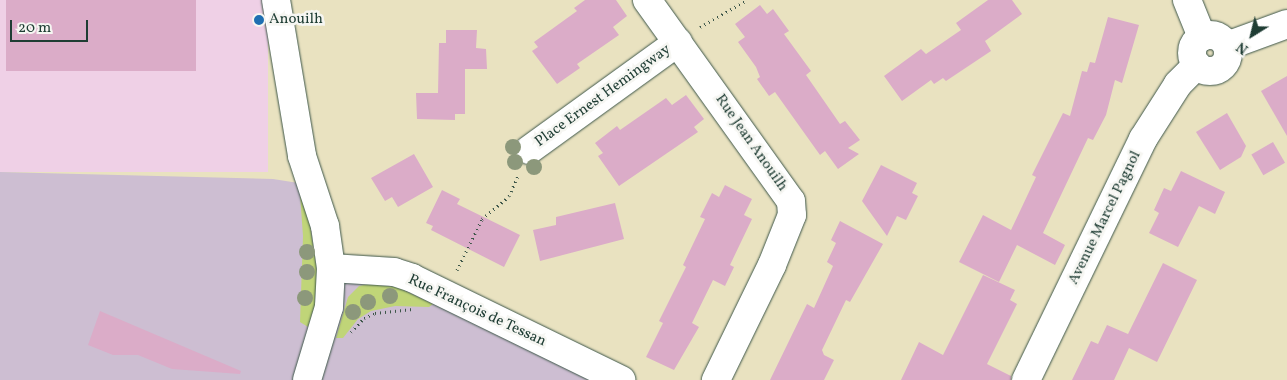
<!DOCTYPE html>
<html>
<head>
<meta charset="utf-8">
<style>
	body { margin:0 }
	#map { position:relative; width:1287px; height:380px; overflow:hidden; background:#e9e2c0; font-family:Vollkorn,serif }
	div>[style] { position:absolute }
	[style*='--x'] { left:calc(var(--x)*1px); top:calc(var(--y)*1px); width:calc(var(--w)*1px); rotate:calc(var(--a)*1deg) }
	.built>* { inset:0; background:#efd0e6; transform-origin:0 0 }
	.industrial>* { inset:0; background:#cdbed2 }
	.green>* { inset:0; background:#c0d578 }
	.building>* { inset:0; background:#dbacc8; transform-origin:0 0 }
	.path>* { height:3px; margin-top:-1.5px; transform-origin:0; background:repeating-linear-gradient(90deg,#3d5649 0 1px,transparent 0 5px) }
	.roads { filter:drop-shadow(0 0 1px #3d5649) drop-shadow(0 0 1px #3d5649) }
	.minor>* { height:28px; margin:-14px; padding:0 14px; transform-origin:14px; border-radius:14px; background:#fff }
	.minor>.ring { margin:-14px; padding:0; box-sizing:content-box; background:none; border:28px solid #fff; border-radius:50% }
	.trees>* { width:16px; height:16px; margin:-8px; border-radius:50%; background:#8c987b }
	.dots>* { width:14px; height:14px; translate:-50% -50%; box-sizing:border-box; border:2px solid #f6f6f2; border-radius:50% }
	span { translate:-50% -50%; white-space:nowrap; text-align:center; line-height:1.15; -webkit-text-stroke:5px #f6f6f2; paint-order:stroke }
	.poi-label { font-size:15px; color:#1f3d34 }
	.left { translate:0 -50%; text-align:left }
	.street-label { font-size:15px; color:#1f3d34 }
	.north { position:absolute; left:1227px; top:10px; width:50px; height:50px; -webkit-text-stroke:4px #f6f6f2; paint-order:stroke; rotate:216deg; font-size:14px; font-weight:700; line-height:20px; text-align:center; color:#1f3d34 }
	.north::after { content:''; display:block; margin:auto; width:18px; height:22px; background:#1f3d34; clip-path:polygon(50% 0,100% 100%,50% 72%,0 100%) }
	.scale { position:absolute; left:10px; top:20px; width:78px; height:22px; box-sizing:border-box; border:2px solid #1f3d34; border-top:0; padding-left:6px; font-size:15px; line-height:18px; white-space:nowrap; color:#1f3d34; -webkit-text-stroke:4px #f6f6f2; paint-order:stroke }
</style>
</head>
<body>
<div id="map">
	<div class="built">
		<div style="left:0;top:0;width:268px;height:172px"></div>
	</div>
	<div class="industrial">
		<div style="clip-path:polygon(0 172px,273px 179px,311px 185px,331px 268px,354px 268px,621px 380px,0 380px)"></div>
	</div>
	<div class="green">
		<div style="clip-path:polygon(300px 195px,310px 225px,317px 271px,315px 304px,308px 327px,300px 322px,303px 236px)"></div>
		<div style="clip-path:polygon(368px 284px,397px 287px,433px 304px,429px 307px,395px 306px,371px 311px,358px 319px,343px 338px,336px 338px,348px 297px,359px 286px)"></div>
	</div>
	<div class="building">
		<div style="left:6px;top:0;width:190px;height:71px"></div>
		<div style="clip-path:polygon(585px 0,616px 0,627px 16px,613px 27px,619px 35px,577px 64px,580px 68px,557px 84px,532px 51px,538px 47px,534px 42px,577px 11px,574px 8px)"></div>
		<div style="clip-path:polygon(988px 0,1012px 0,1022px 14px,985px 41px,991px 51px,946px 81px,943px 78px,934px 84px,931px 80px,902px 101px,884px 76px,921px 49px,926px 54px,961px 30px,956px 23px)"></div>
		<div style="clip-path:polygon(760px 5px,767px 14px,773px 9px,789px 31px,784px 34px,811px 71px,806px 75px,840px 124px,845px 121px,860px 140px,848px 148px,859px 154px,838px 169px,825px 151px,820px 155px,775px 92px,769px 96px,757px 79px,760px 77px,756px 67px,738px 42px,745px 37px,735px 24px)"></div>
		<div style="clip-path:polygon(1108px 17px,1139px 25px,1122px 83px,1115px 80px,1106px 115px,1093px 140px,1088px 138px,1043px 233px,1065px 245px,1055px 265px,1017px 245px,999px 282px,959px 262px,983px 215px,1011px 230px,1036px 177px,1032px 175px,1063px 113px,1070px 116px,1082px 71px,1087px 72px,1090px 62px,1095px 63px)"></div>
		<div style="clip-path:polygon(446px 30px,477px 30px,476px 48px,486px 49px,487px 69px,465px 69px,465px 114px,455px 114px,455px 120px,417px 119px,416px 93px,438px 93px,439px 43px,446px 43px)"></div>
		<div style="clip-path:polygon(1287px 76px,1287px 136px,1261px 91px)"></div>
		<div style="clip-path:polygon(686px 95px,704px 119px,694px 127px,698px 132px,619px 186px,598px 156px,603px 153px,595px 143px,617px 126px,620px 130px,666px 98px,672px 105px)"></div>
		<div style="clip-path:polygon(1227px 113px,1246px 146px,1241px 157px,1220px 170px,1196px 132px)"></div>
		<div style="left:1273px;top:142px;width:24px;height:25px;rotate:60deg"></div>
		<div style="clip-path:polygon(414px 154px,433px 187px,398px 207px,392px 197px,385px 201px,371px 178px)"></div>
		<div style="clip-path:polygon(881px 165px,917px 183px,912px 193px,918px 196px,906px 220px,897px 216px,887px 236px,862px 201px)"></div>
		<div style="clip-path:polygon(1181px 171px,1225px 192px,1215px 214px,1199px 206px,1178px 247px,1149px 233px,1159px 213px,1154px 210px,1164px 188px,1171px 191px)"></div>
		<div style="clip-path:polygon(725px 185px,752px 199px,744px 215px,752px 219px,730px 265px,734px 267px,725px 286px,713px 280px,692px 323px,699px 327px,674px 370px,646px 357px,663px 323px,659px 321px,686px 267px,683px 265px,705px 219px,700px 217px,712px 193px,719px 197px)"></div>
		<div style="clip-path:polygon(442px 190px,460px 199px,457px 204px,520px 235px,504px 267px,431px 230px,433px 226px,426px 223px)"></div>
		<div style="clip-path:polygon(615px 203px,624px 239px,540px 261px,533px 230px,556px 225px,556px 217px)"></div>
		<div style="clip-path:polygon(840px 221px,883px 244px,850px 302px,846px 300px,822px 350px,824px 355px,834px 360px,824px 380px,770px 380px,807px 304px,814px 308px,833px 266px,827px 262px,836px 243px,831px 240px)"></div>
		<div style="clip-path:polygon(1163px 263px,1197px 280px,1157px 362px,1129px 348px,1114px 380px,1072px 380px,1091px 341px,1098px 344px,1107px 325px,1128px 334px)"></div>
		<div style="clip-path:polygon(983px 275px,1015px 290px,1010px 300px,1017px 304px,987px 364px,1011px 376px,1011px 380px,901px 380px,919px 342px,943px 355px)"></div>
		<div style="clip-path:polygon(100px 311px,241px 371px,240px 374px,172px 369px,138px 355px,113px 355px,88px 345px)"></div>
	</div>
	<div class="path">
		<div style="--x:700;--y:27;--w:54;--a:-29.9"></div>
		<div style="--x:457;--y:270;--w:57;--a:-63.9"></div>
		<div style="--x:482;--y:219;--w:35;--a:-40"></div>
		<div style="--x:509;--y:196;--w:24;--a:-66"></div>
		<div style="--x:351;--y:332;--w:19;--a:-47"></div>
		<div style="--x:364;--y:318;--w:12;--a:-24"></div>
		<div style="--x:375;--y:313;--w:38;--a:-6"></div>
	</div>
	<div class="roads">
		<div class="minor">
			<div style="--x:276;--y:0;--w:158;--a:80.5"></div>
			<div style="--x:302;--y:156;--w:74;--a:71.8"></div>
			<div style="--x:325;--y:226;--w:42;--a:81.9"></div>
			<div style="--x:331;--y:268;--w:39;--a:93"></div>
			<div style="--x:329;--y:307;--w:76;--a:106.8"></div>
			<div style="--x:647;--y:0;--w:247;--a:54.4"></div>
			<div style="--x:791;--y:201;--w:14;--a:86"></div>
			<div style="--x:792;--y:215;--w:54;--a:111.8"></div>
			<div style="--x:772;--y:265;--w:128;--a:116"></div>
			<div style="--x:1187;--y:0;--w:40;--a:68"></div>
			<div class="ring" style="left:1192px;top:35px;width:8px;height:8px"></div>
			<div style="--x:1227;--y:46;--w:64;--a:-20.1"></div>
			<div style="--x:529;--y:150;--w:184;--a:-35.9"></div>
			<div style="--x:331;--y:268;--w:63;--a:3.6"></div>
			<div style="--x:394;--y:272;--w:19;--a:18"></div>
			<div style="--x:412;--y:278;--w:233;--a:26"></div>
			<div style="--x:1026;--y:380;--w:268;--a:-64.1"></div>
			<div style="--x:1143;--y:139;--w:65;--a:-57.5"></div>
			<div style="--x:1178;--y:84;--w:27;--a:-45"></div>
		</div>
	</div>
	<div class="trees">
		<div style="left:513px;top:147px"></div>
		<div style="left:515px;top:162px"></div>
		<div style="left:534px;top:167px"></div>
		<div style="left:307px;top:252px"></div>
		<div style="left:307px;top:272px"></div>
		<div style="left:390px;top:296px"></div>
		<div style="left:305px;top:298px"></div>
		<div style="left:368px;top:302px"></div>
		<div style="left:353px;top:312px"></div>
	</div>
	<div class="dots">
		<div style="left:259px;top:20px;background:#1f6fb2"></div>
	</div>
	<div class="poi-label">
		<span class="left" style="left:269px;top:20px">Anouilh</span>
	</div>
	<div class="street-label">
		<span style="left:603px;top:96px;rotate:-36deg">Place Ernest Hemingway</span>
		<span style="left:751px;top:143px;rotate:55deg">Rue Jean Anouilh</span>
		<span style="left:1105px;top:218px;rotate:-64deg">Avenue Marcel Pagnol</span>
		<span style="left:477px;top:311px;rotate:25deg">Rue François de Tessan</span>
	</div>
	<div class="north">N</div>
	<div class="scale">20 m</div>
</div>
</body>
</html>
